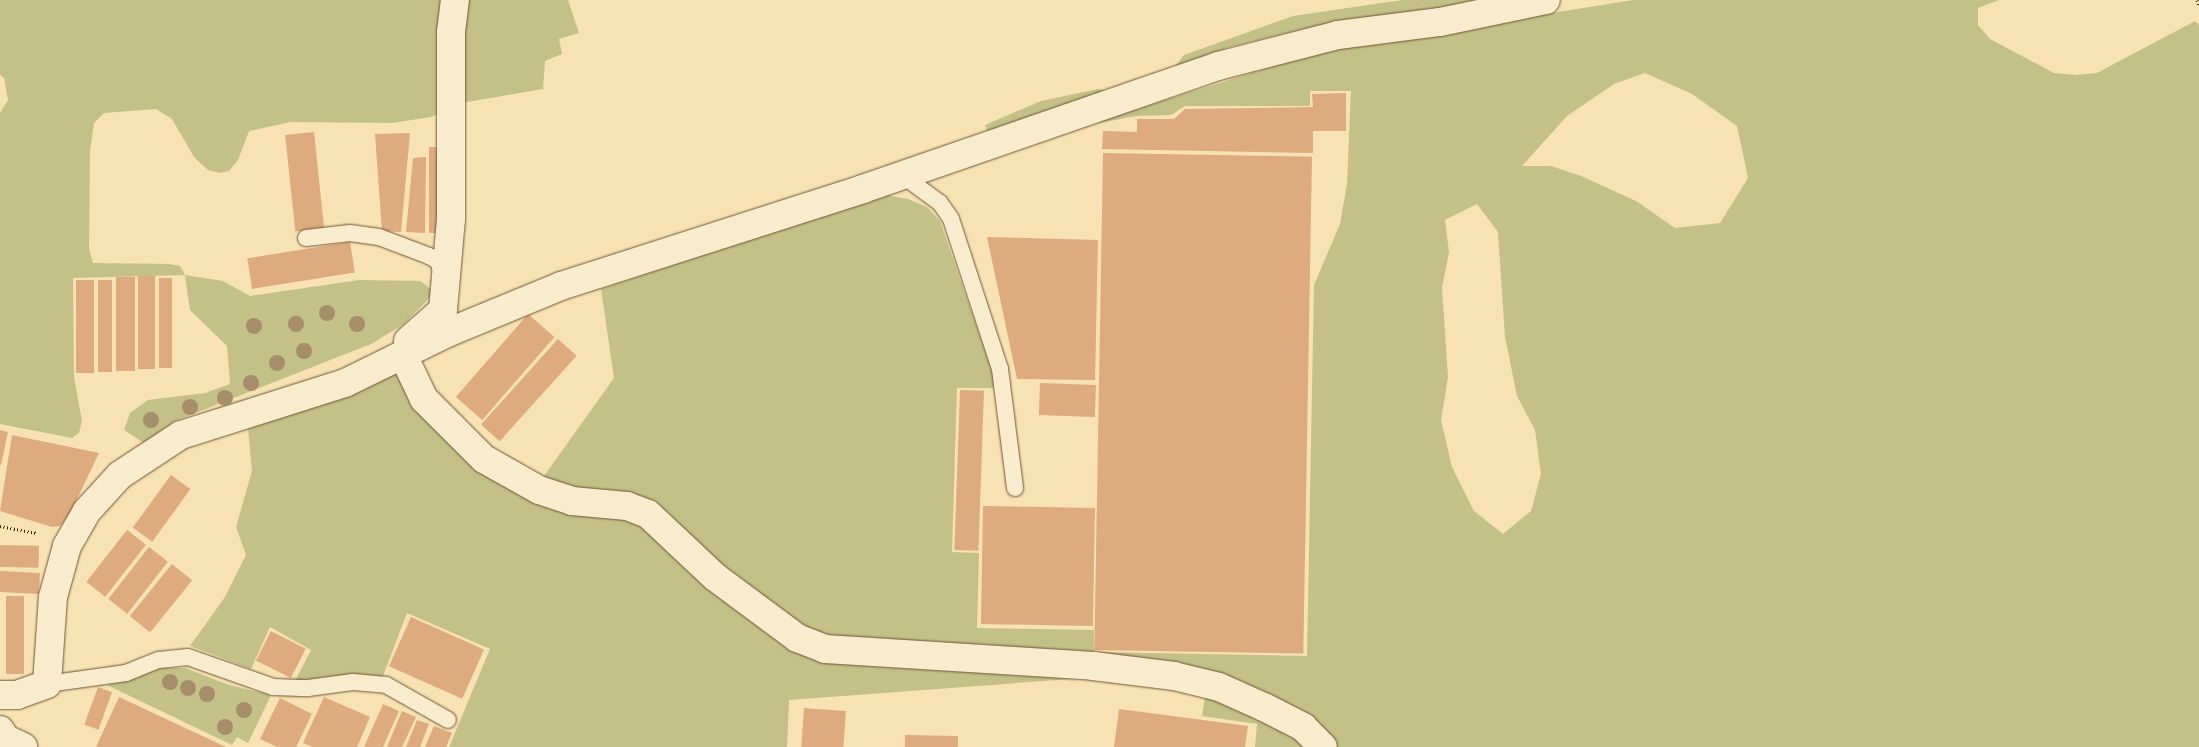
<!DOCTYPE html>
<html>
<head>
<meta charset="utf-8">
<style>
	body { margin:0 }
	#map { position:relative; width:2199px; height:747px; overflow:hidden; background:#f6e2b3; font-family:"Libre Caslon Text",serif }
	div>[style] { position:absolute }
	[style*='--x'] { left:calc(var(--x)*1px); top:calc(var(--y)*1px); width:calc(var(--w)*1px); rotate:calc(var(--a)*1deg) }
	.green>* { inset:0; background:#c3c188 }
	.building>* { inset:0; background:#ddab7e; transform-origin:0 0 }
	.path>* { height:3px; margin-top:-1.5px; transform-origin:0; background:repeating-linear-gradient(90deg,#43230d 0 1px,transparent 0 3.5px) }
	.roads { filter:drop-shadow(0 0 1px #705336) drop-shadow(0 0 1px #705336) }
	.service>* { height:16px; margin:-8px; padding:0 8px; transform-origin:8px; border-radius:8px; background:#f9ecce }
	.minor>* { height:28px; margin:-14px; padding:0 14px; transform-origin:14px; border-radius:14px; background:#f9ecce }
	.trees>* { width:16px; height:16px; margin:-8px; border-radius:50%; background:#a58e69 }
	span { translate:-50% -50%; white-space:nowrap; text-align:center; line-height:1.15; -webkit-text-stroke:5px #f9ecce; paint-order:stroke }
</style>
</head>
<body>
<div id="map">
	<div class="green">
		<div style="clip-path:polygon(0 0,448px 0,446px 110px,431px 117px,392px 123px,291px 122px,249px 131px,238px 160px,229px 171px,219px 173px,208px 170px,194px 157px,172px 119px,156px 109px,104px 113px,94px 123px,90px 151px,89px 248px,93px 263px,169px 264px,180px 266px,185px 275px,223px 281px,250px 296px,359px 280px,420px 281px,435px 292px,404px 324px,371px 344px,175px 421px,144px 443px,124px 430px,130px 413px,148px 400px,205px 393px,230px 384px,227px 346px,190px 310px,185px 275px,73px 278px,74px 377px,82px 421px,79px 433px,72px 438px,0 424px,0 113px,8px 100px,4px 78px,0 75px)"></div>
		<div style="clip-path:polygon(464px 0,568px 0,579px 33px,559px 39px,562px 54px,545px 61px,543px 89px,461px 103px)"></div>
		<div style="clip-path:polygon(1402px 0,1491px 0,1303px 29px,1229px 47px,1173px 69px,1184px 55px,1293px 16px)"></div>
		<div style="clip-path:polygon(evenodd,1633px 0,1999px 0,1978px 8px,1978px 25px,1990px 39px,2054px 73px,2076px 75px,2097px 73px,2195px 21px,2199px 25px,2199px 747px,1332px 747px,1270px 703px,802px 634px,694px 548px,544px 476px,614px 378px,601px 289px,885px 195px,908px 199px,927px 207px,940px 221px,998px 388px,957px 388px,952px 552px,979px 553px,977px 628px,1094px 630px,1094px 652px,1307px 656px,1314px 285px,1340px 224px,1347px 184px,1351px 91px,1310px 91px,1310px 106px,1185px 106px,1171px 115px,1136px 116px,1083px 126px,1328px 49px,1633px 0,1645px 73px,1692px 94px,1737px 126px,1748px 178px,1720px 223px,1675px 228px,1636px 201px,1581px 176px,1551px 166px,1522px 166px,1567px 116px,1614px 84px,1645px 73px,1633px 0,1477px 204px,1498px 232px,1505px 337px,1517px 396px,1535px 430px,1541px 474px,1531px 511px,1503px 534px,1474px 511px,1452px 467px,1441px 420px,1448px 377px,1442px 288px,1449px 252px,1445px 220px,1477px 204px)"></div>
		<div style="clip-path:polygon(1098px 89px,1110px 92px,989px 134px,985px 125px,1041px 101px)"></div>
		<div style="clip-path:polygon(397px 370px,479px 465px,624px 513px,787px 641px,1084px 678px,789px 700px,787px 747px,449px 747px,490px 649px,407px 613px,383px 676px,357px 674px,295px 681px,311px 650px,270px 627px,251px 669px,190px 646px,225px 597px,246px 555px,236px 527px,252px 471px,248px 427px)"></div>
		<div style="clip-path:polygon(163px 668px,185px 668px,229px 685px,271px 695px,248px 743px,237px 737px,232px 745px,107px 685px)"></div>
		<div style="clip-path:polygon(1206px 692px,1312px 747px,1255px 747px,1257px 724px,1202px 716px)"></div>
	</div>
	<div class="building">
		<div style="clip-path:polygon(1346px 93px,1346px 131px,1313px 131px,1313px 153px,1102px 149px,1103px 131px,1137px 132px,1137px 119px,1174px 119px,1185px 109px,1313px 107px,1312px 94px)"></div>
		<div style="left:314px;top:132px;width:97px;height:29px;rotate:84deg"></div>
		<div style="clip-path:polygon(410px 133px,401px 232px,382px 231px,375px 134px)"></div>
		<div style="left:429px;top:147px;width:17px;height:86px"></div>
		<div style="left:1103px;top:153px;width:209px;height:497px;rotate:1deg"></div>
		<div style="clip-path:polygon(426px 157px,425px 233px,406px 232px,413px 158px)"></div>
		<div style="clip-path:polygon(987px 237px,1098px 240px,1095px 380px,1017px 379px)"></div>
		<div style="left:350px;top:242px;width:31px;height:104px;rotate:81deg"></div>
		<div style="left:138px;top:276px;width:17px;height:93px"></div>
		<div style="left:116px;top:277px;width:19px;height:94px"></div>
		<div style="left:159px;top:278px;width:13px;height:90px"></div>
		<div style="left:76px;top:280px;width:18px;height:93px"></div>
		<div style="left:98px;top:280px;width:14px;height:92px"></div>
		<div style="left:528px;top:314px;width:35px;height:110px;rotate:41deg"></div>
		<div style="left:558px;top:339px;width:25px;height:115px;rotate:42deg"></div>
		<div style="left:1040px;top:383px;width:56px;height:32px;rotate:2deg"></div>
		<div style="left:960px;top:390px;width:24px;height:160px;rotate:2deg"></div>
		<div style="clip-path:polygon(0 430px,8px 432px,1px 465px,0 465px)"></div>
		<div style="clip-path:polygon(12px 435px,99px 453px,70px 514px,60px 526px,52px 527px,0 511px)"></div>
		<div style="left:171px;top:475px;width:24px;height:65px;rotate:36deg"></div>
		<div style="left:983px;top:506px;width:112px;height:118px;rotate:1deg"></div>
		<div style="left:127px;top:530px;width:24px;height:66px;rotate:38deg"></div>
		<div style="left:0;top:545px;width:39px;height:22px;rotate:1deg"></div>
		<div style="left:149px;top:547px;width:24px;height:66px;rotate:38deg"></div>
		<div style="left:172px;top:564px;width:26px;height:67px;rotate:39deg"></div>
		<div style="left:0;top:571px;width:40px;height:21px;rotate:3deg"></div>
		<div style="left:6px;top:596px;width:18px;height:78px"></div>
		<div style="left:411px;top:617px;width:80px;height:54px;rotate:24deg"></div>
		<div style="left:271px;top:631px;width:39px;height:33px;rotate:27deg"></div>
		<div style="left:98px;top:687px;width:15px;height:40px;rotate:20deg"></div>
		<div style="clip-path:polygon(119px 697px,226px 747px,96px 747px)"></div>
		<div style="clip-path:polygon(324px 697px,370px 717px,357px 747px,313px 747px,303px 743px)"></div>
		<div style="clip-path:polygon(280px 698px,312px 714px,296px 747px,277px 747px,260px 739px)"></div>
		<div style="clip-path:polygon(383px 704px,399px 711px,383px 747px,364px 747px)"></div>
		<div style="left:804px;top:708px;width:42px;height:39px;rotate:4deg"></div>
		<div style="clip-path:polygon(1119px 709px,1248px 726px,1245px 747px,1114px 747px)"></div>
		<div style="clip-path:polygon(402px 711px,416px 717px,402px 747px,387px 747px)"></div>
		<div style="clip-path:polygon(417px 720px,429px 724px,420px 747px,406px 747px)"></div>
		<div style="clip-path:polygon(434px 726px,452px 733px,446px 747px,425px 747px)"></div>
		<div style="left:905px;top:735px;width:53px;height:12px;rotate:1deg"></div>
	</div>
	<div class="path">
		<div style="--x:2197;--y:0;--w:5;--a:68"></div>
		<div style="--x:0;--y:526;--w:37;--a:11"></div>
	</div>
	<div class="roads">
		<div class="service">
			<div style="--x:902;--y:175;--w:47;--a:36.4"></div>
			<div style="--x:940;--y:203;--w:19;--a:55"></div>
			<div style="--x:951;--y:219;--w:158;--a:71.9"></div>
			<div style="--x:1000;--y:369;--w:120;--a:82.8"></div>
			<div style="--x:306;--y:238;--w:44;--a:-6.5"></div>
			<div style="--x:350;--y:233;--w:29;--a:8"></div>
			<div style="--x:379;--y:237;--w:53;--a:20.8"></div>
			<div style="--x:429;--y:256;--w:10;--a:29"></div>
			<div style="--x:438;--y:261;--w:16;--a:72"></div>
			<div style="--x:47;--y:684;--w:80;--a:-7.9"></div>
			<div style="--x:126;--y:673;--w:35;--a:-22"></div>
			<div style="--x:159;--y:660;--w:29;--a:-6"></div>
			<div style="--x:188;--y:657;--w:90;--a:19.4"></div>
			<div style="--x:273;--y:687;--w:35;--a:2"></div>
			<div style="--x:308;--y:688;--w:45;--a:-7.6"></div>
			<div style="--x:353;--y:682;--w:33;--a:5"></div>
			<div style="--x:386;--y:685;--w:71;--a:29.4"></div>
		</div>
		<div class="minor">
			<div style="--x:408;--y:341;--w:47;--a:-41.5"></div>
			<div style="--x:443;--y:310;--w:91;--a:-85"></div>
			<div style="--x:451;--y:219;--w:187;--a:-90"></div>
			<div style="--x:451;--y:32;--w:32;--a:-83"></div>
			<div style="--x:403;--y:355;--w:49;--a:64.5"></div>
			<div style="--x:424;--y:399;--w:85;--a:45"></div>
			<div style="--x:484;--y:459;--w:63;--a:29.4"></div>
			<div style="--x:539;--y:490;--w:35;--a:18"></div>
			<div style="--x:572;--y:501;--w:55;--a:5.2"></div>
			<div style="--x:627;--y:506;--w:22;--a:21"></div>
			<div style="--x:648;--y:514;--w:92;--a:43.2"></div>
			<div style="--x:715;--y:577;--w:102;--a:36.6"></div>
			<div style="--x:797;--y:638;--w:30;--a:21"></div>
			<div style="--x:825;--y:649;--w:269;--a:3.6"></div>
			<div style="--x:1093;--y:666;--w:82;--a:7"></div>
			<div style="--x:1174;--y:676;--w:46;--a:13.7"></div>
			<div style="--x:1219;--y:687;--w:49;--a:24"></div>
			<div style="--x:1264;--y:707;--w:44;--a:27.1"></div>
			<div style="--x:1303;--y:727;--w:28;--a:45"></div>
			<div style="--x:0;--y:695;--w:17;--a:0"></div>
			<div style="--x:17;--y:695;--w:32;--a:-20"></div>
			<div style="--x:47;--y:684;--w:87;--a:-86.1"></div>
			<div style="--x:53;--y:597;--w:53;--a:-74.6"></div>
			<div style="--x:67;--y:546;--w:40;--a:-60.3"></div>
			<div style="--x:87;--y:511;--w:49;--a:-47.5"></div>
			<div style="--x:120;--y:475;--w:73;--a:-33.3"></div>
			<div style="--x:181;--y:435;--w:172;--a:-17.6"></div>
			<div style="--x:345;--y:383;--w:114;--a:-26.1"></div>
			<div style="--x:447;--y:333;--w:123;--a:-22.4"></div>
			<div style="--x:561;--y:286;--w:317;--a:-17.8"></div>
			<div style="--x:863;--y:189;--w:376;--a:-19.1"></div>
			<div style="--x:1218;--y:66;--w:124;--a:-14.5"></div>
			<div style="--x:1338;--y:35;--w:103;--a:-7.3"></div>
			<div style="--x:1440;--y:22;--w:108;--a:-11.7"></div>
			<div style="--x:0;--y:730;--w:11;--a:56"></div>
			<div style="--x:6;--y:739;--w:19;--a:25"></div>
		</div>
	</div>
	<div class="trees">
		<div style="left:327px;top:313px"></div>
		<div style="left:296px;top:324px"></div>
		<div style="left:357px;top:324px"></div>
		<div style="left:254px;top:326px"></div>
		<div style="left:304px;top:351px"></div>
		<div style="left:277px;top:363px"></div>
		<div style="left:251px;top:383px"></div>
		<div style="left:225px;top:398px"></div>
		<div style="left:190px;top:407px"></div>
		<div style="left:151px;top:420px"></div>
		<div style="left:170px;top:682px"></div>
		<div style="left:188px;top:688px"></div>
		<div style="left:207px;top:694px"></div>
		<div style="left:244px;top:710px"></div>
		<div style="left:225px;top:727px"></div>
	</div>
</div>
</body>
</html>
